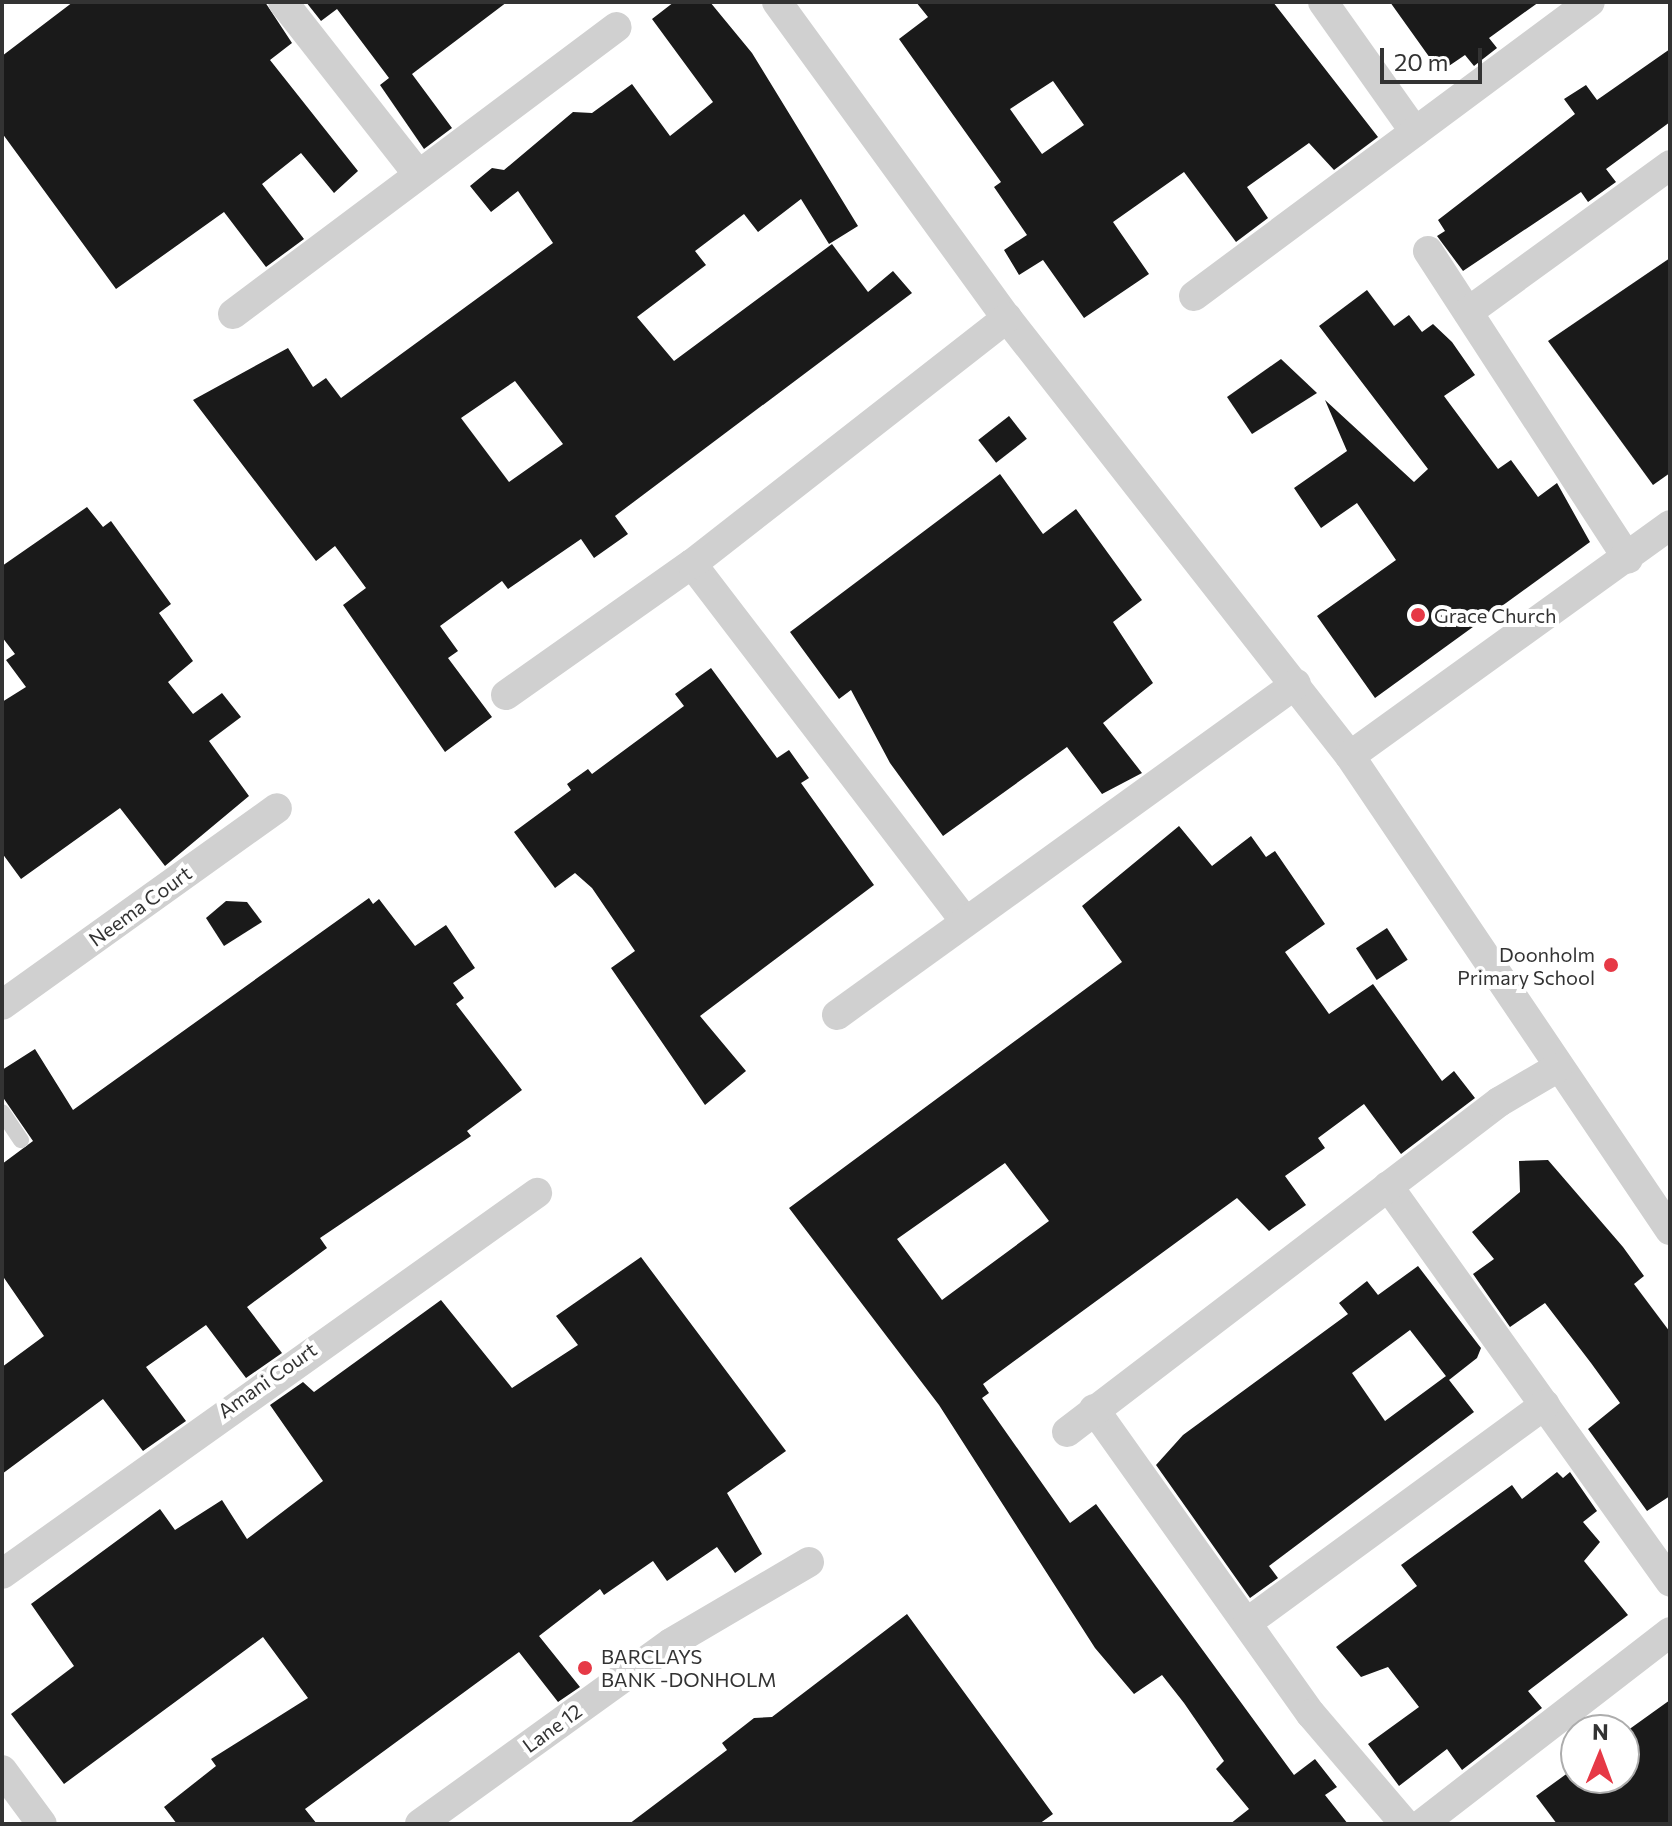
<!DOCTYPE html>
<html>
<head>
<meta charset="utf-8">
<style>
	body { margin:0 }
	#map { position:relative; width:1672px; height:1826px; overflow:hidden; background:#fff; font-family:Commissioner,sans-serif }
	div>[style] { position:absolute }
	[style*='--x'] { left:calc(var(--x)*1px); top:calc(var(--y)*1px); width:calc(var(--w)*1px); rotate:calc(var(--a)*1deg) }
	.building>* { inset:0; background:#1a1a1a; transform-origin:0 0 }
	.lane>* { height:16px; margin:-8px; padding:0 8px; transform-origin:8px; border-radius:8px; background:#d0d0d0 }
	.street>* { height:30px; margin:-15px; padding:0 15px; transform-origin:15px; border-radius:15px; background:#d0d0d0 }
	.dots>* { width:22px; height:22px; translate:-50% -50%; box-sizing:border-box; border:4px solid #fff; border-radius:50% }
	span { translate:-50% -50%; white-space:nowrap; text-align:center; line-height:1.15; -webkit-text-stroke:8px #fff; paint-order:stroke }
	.poi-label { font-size:20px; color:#333 }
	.left { translate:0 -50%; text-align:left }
	.right { translate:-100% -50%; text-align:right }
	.street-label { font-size:20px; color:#333 }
	.frame { position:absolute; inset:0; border:4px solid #333; pointer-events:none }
	.north { position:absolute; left:1560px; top:1714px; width:80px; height:80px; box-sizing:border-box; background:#fff; border:2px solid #adadad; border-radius:50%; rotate:1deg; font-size:22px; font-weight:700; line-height:32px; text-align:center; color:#333 }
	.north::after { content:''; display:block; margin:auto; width:28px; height:36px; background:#e63946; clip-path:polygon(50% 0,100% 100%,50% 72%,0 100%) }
	.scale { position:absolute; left:1380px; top:48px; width:102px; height:36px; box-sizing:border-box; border:4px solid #333; border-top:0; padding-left:10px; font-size:24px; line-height:28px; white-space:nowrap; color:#333; -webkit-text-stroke:6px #fff; paint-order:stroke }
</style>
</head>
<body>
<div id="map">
	<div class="building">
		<div style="clip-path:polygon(73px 2px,265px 2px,292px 43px,270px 60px,358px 171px,334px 193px,301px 153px,262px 184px,304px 239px,266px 267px,224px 212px,116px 289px,2px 133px,2px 56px)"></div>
		<div style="clip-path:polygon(306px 2px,507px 2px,412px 74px,452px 128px,424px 149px,380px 85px,389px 78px,337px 9px,321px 21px)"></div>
		<div style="clip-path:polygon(evenodd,674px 2px,710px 2px,752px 53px,858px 226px,829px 244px,801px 199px,758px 232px,744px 214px,695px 251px,706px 265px,637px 317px,674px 361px,832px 244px,868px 292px,893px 271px,912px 293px,615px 516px,628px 534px,594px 558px,581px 539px,508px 589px,502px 581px,440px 626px,458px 651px,448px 658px,492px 717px,445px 752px,343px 605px,366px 588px,335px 546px,316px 561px,193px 400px,288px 348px,313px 387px,326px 378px,341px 398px,553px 243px,518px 191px,491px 212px,470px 186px,492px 168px,504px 170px,573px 112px,592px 113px,632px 84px,670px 136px,713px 102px,652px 19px,674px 2px,515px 381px,563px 444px,509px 482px,461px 418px,515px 381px)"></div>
		<div style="clip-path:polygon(evenodd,916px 2px,1273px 2px,1378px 137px,1334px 170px,1309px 143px,1247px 187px,1268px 218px,1236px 242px,1184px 172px,1113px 222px,1149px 274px,1084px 318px,1043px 260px,1019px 275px,1004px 250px,1027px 235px,994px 187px,1001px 182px,899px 39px,928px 17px,916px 2px,1053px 81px,1084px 125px,1042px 154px,1010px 109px,1053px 81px)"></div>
		<div style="clip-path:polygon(1390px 2px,1539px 2px,1489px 38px,1497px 48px,1474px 66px,1465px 55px,1440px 72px)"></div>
		<div style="clip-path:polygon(1670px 49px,1670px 122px,1606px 169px,1616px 182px,1588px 202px,1581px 192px,1463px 271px,1437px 236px,1445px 231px,1438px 220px,1575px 114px,1564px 99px,1586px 85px,1597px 100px)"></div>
		<div style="clip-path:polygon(1670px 258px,1670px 473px,1653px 485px,1548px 341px)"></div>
		<div style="clip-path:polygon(1367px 290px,1394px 326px,1409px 315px,1422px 332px,1433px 324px,1452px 342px,1475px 375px,1444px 396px,1498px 469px,1511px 460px,1538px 497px,1557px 483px,1590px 542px,1375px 698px,1317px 616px,1396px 560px,1357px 503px,1321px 528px,1294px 488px,1347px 451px,1325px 400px,1414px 482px,1428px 469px,1319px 326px)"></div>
		<div style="clip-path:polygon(1281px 359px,1317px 393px,1252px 434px,1227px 397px)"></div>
		<div style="left:1009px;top:416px;width:29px;height:39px;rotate:52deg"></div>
		<div style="clip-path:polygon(1000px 474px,1043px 534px,1076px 509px,1142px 600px,1113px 622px,1153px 683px,1103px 723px,1142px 773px,1102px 794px,1067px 747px,943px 836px,890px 763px,851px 690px,839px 699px,790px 632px)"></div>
		<div style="clip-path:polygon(87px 507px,103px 527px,111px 521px,171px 604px,159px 613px,193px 661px,168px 682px,193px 714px,222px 693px,241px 717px,209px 741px,249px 796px,165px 866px,120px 808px,21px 879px,2px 853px,2px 702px,26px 687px,6px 660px,15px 654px,2px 637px,2px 566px)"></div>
		<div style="clip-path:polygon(711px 668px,777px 758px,789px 750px,809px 778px,801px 783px,874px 885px,700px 1016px,746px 1071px,705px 1105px,611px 968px,635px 951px,592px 888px,575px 873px,555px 888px,514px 832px,571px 790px,567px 784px,588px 769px,592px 774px,684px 706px,675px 694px)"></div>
		<div style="clip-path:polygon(evenodd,1179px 826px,1212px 866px,1251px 836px,1266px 857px,1275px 851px,1325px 924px,1285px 952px,1329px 1014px,1373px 984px,1442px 1081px,1454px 1071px,1475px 1098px,1401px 1154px,1364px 1104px,1318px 1138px,1325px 1148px,1285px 1176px,1306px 1205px,1269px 1231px,1237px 1198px,983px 1384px,989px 1393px,982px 1398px,1070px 1523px,1096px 1504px,1294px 1775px,1315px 1759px,1337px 1787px,1325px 1795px,1348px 1824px,1230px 1824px,1249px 1809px,1216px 1769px,1224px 1761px,1184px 1703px,1162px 1675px,1134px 1694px,1095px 1648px,939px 1405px,789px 1208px,1122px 962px,1082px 906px,1179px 826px,1005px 1163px,1049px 1221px,942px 1300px,897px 1239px,1005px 1163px)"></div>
		<div style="clip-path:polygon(369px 898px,373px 904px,379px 899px,415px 946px,446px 925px,475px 968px,453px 983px,464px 998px,456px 1004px,522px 1090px,467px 1131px,471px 1136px,320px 1238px,327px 1248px,247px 1307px,282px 1353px,246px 1378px,206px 1325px,146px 1367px,186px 1421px,143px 1451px,103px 1399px,2px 1474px,2px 1367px,44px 1336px,2px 1275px,2px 1164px,33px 1141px,2px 1096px,2px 1070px,35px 1049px,73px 1110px)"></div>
		<div style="clip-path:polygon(226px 901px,247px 902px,262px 922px,224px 946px,206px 918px)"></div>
		<div style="left:1387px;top:928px;width:38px;height:37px;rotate:57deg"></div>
		<div style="clip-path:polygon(1548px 1160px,1623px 1247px,1644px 1276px,1634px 1284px,1670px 1332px,1670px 1496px,1647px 1511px,1588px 1429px,1620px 1403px,1591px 1363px,1545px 1303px,1510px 1327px,1473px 1274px,1494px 1259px,1472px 1232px,1520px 1192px,1519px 1161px)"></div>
		<div style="clip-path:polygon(641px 1257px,786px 1451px,727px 1493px,762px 1554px,735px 1573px,717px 1547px,667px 1581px,653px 1561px,604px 1595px,600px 1589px,539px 1636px,580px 1687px,558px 1702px,519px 1652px,305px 1809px,317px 1824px,177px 1824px,164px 1807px,216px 1766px,211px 1759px,308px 1698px,263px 1637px,64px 1784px,11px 1714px,74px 1666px,31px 1604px,160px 1509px,175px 1530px,222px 1500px,247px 1539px,323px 1481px,270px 1405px,303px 1382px,314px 1392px,441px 1300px,512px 1388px,578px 1345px,556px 1316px)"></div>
		<div style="clip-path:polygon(1418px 1266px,1481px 1348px,1477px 1358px,1449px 1380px,1410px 1330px,1352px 1373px,1385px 1421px,1446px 1376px,1474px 1412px,1269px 1566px,1278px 1578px,1250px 1598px,1156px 1465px,1183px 1435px,1348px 1314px,1339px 1303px,1367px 1281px,1378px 1295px)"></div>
		<div style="clip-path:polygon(1557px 1472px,1563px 1478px,1570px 1472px,1597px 1511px,1583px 1522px,1600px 1542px,1584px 1561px,1628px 1615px,1528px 1691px,1542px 1708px,1462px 1770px,1447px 1749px,1399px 1786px,1368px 1744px,1419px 1707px,1388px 1667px,1361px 1677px,1336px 1647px,1417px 1586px,1401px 1565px,1512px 1485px,1522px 1499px)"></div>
		<div style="clip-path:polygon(907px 1614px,1053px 1814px,1039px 1824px,629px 1824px,727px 1750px,722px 1743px,754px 1718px,772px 1717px)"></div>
		<div style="clip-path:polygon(1670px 1700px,1670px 1824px,1557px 1824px,1536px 1796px,1576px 1767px,1576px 1778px,1624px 1778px,1624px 1733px)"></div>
	</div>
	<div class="lane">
		<div style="--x:2;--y:1112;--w:34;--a:56"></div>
	</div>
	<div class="street">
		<div style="--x:283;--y:2;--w:217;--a:51.9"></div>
		<div style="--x:777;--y:2;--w:391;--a:54"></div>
		<div style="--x:1007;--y:318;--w:556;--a:51.94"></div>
		<div style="--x:1350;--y:756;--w:572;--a:55.98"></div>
		<div style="--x:1323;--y:2;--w:159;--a:54.7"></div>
		<div style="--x:1428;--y:251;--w:367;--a:57"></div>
		<div style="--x:1194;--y:296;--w:493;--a:-36.6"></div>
		<div style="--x:1468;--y:312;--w:250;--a:-36"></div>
		<div style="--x:233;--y:314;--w:479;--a:-36.8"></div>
		<div style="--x:692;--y:564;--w:447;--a:52.6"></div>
		<div style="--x:506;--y:695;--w:228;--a:-35.2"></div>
		<div style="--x:692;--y:564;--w:400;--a:-38"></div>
		<div style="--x:1350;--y:756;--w:395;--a:-35.8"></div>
		<div style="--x:2;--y:1005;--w:338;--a:-35.6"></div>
		<div style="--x:837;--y:1015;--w:566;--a:-35.8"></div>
		<div style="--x:1388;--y:1186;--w:486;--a:54.5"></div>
		<div style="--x:1094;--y:1409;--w:374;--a:54.6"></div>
		<div style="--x:1311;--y:1714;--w:145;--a:49.5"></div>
		<div style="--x:1067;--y:1432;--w:544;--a:-37.38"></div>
		<div style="--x:1499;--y:1102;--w:67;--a:-30.4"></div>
		<div style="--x:2;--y:1574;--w:657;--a:-35.46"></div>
		<div style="--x:1248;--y:1622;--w:368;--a:-36.2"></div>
		<div style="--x:2;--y:1770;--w:67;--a:53.5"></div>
		<div style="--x:420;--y:1824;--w:309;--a:-35.8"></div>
		<div style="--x:671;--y:1643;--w:160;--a:-30.4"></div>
		<div style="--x:1422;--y:1824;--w:314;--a:-37.7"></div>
	</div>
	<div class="dots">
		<div style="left:1418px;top:615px;background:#e63946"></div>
		<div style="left:1611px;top:965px;background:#e63946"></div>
		<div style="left:585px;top:1668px;background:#e63946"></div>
	</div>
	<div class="poi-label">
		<span class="left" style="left:1434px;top:615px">Grace Church</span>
		<span class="right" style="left:1595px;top:966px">Doonholm<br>Primary School</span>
		<span class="left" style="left:601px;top:1668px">BARCLAYS<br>BANK -DONHOLM</span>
	</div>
	<div class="street-label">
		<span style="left:140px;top:906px;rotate:-36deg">Neema Court</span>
		<span style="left:267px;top:1380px;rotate:-35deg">Amani Court</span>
		<span style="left:552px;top:1728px;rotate:-36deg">Lane 12</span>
	</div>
	<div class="frame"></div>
	<div class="north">N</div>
	<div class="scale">20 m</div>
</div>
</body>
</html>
